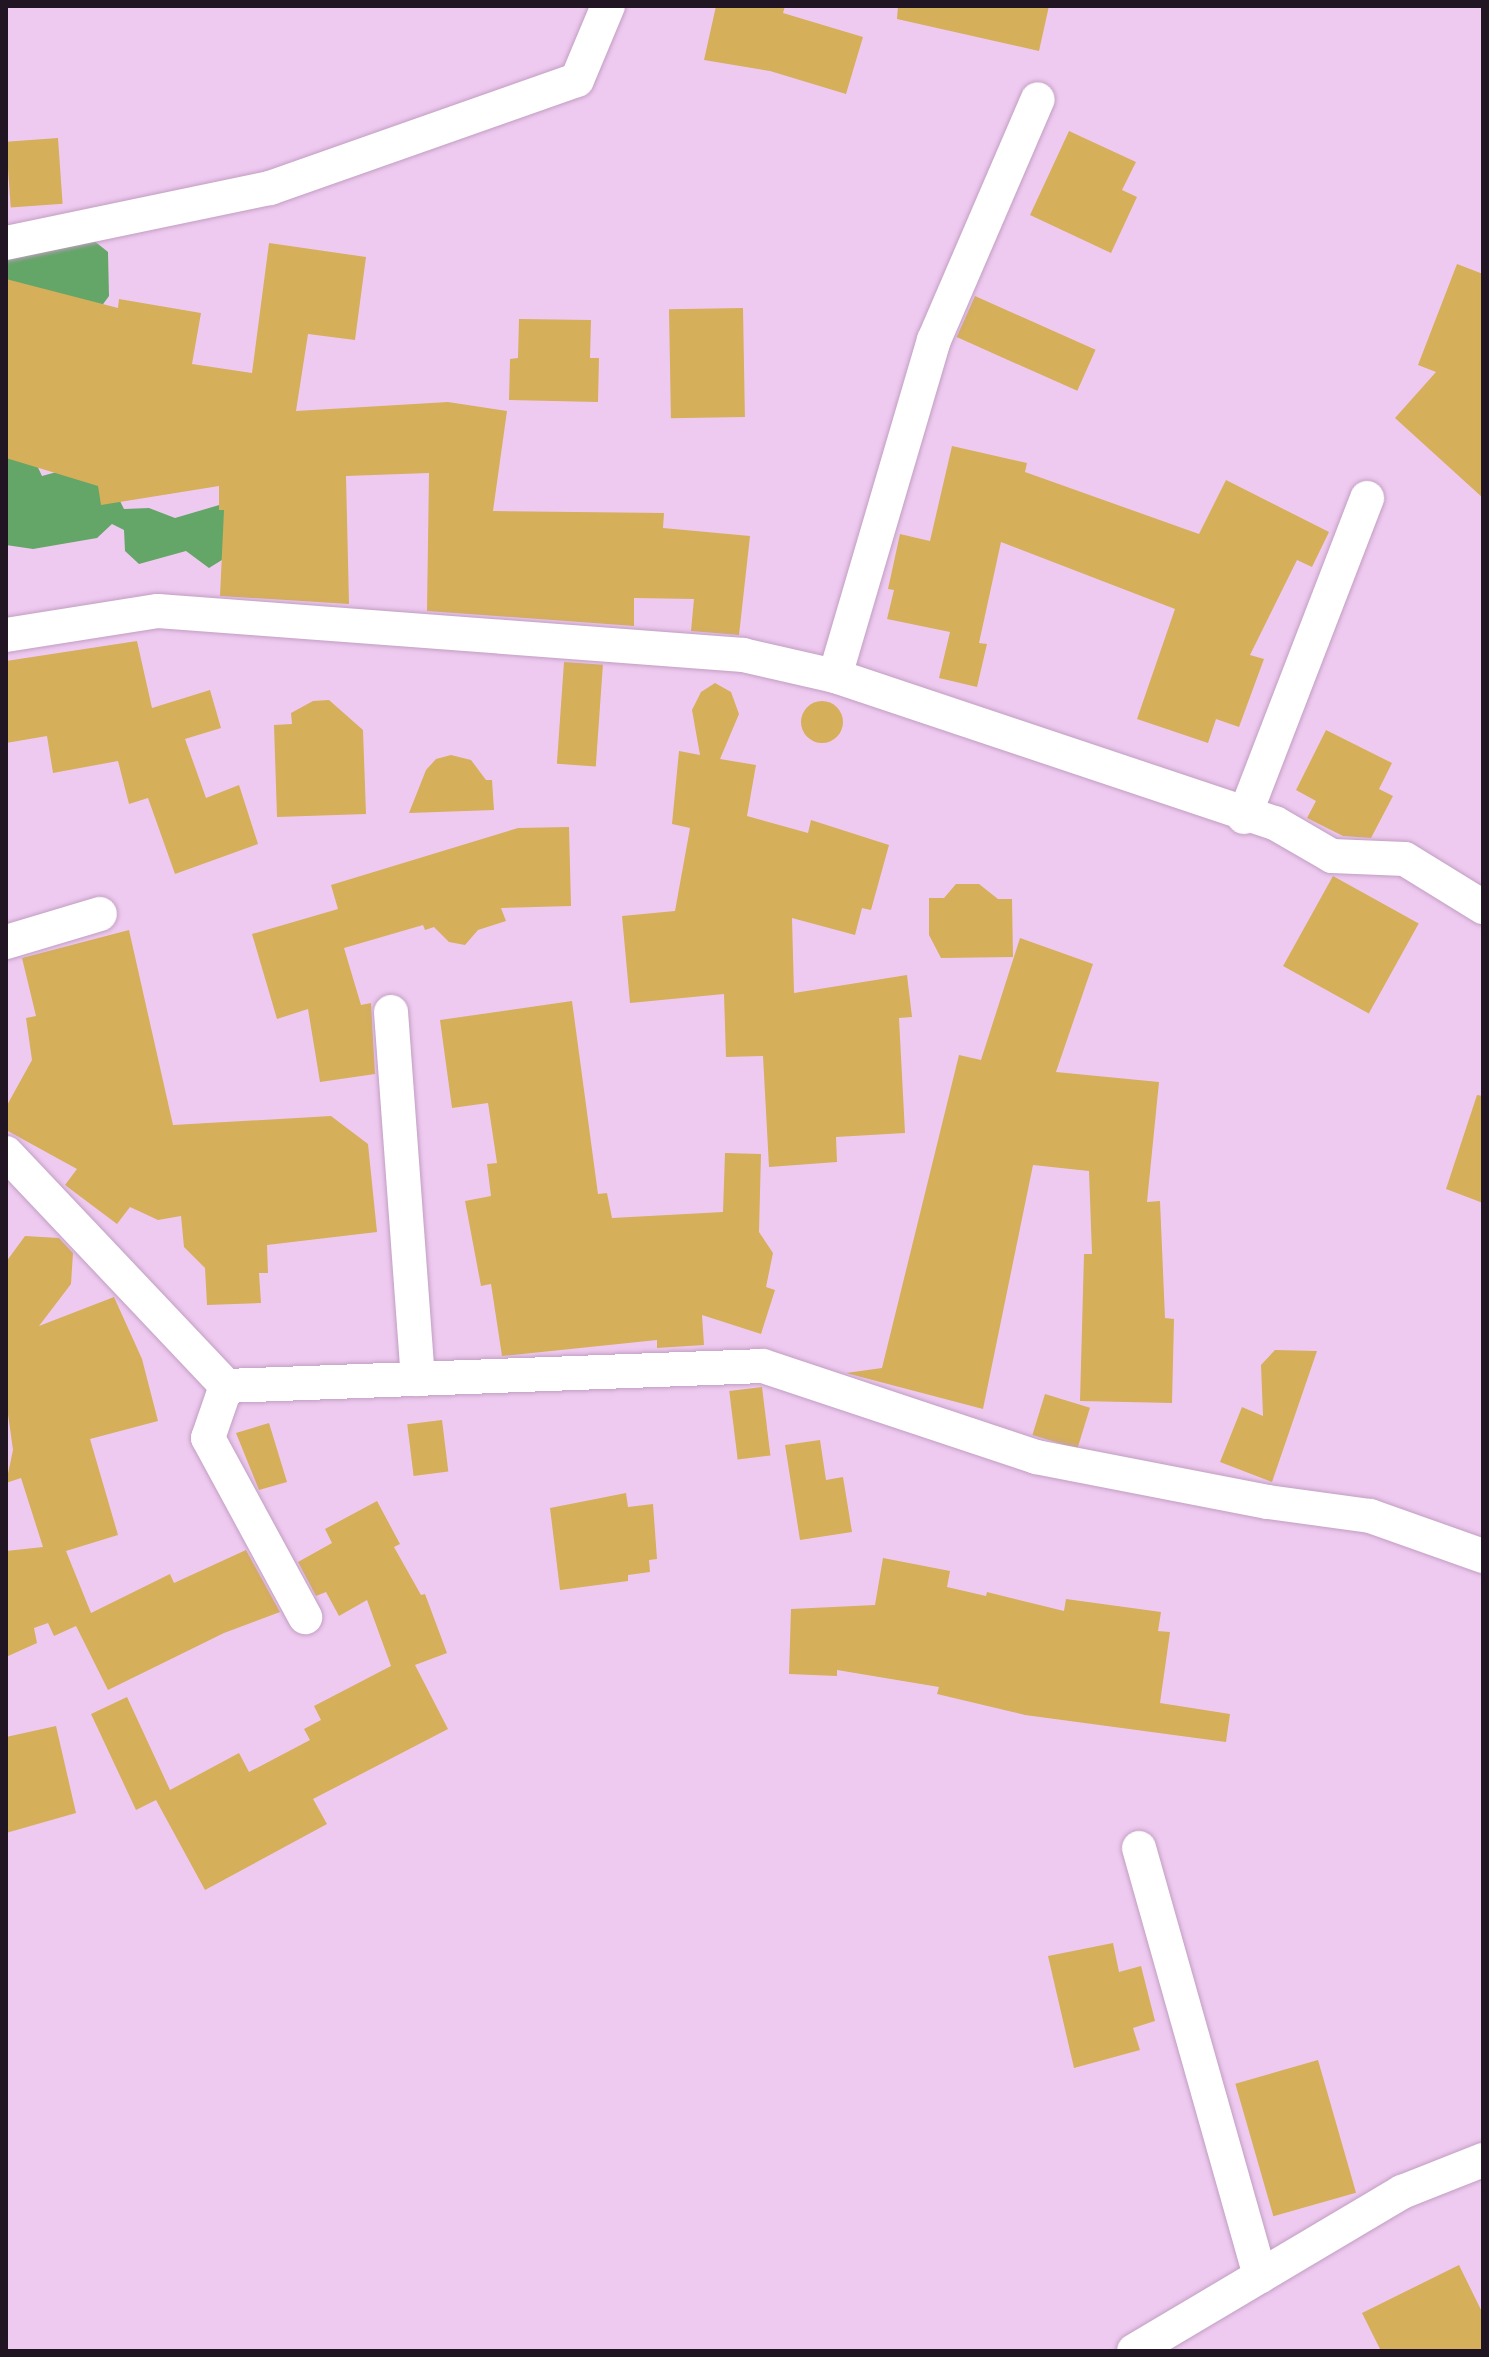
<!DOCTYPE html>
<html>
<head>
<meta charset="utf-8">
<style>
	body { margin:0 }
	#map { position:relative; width:1489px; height:2357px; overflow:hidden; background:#efcaf0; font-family:Quicksand,sans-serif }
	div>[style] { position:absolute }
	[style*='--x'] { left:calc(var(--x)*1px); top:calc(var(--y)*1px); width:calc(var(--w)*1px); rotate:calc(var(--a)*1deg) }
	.forest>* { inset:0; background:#64a667 }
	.building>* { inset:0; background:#d5af5a; transform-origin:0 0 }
	.round { border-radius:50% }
	.roads { filter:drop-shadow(0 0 2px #c19ec2) drop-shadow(0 0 2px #c19ec2) }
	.street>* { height:34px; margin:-17px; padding:0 17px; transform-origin:17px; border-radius:17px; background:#fff }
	span { translate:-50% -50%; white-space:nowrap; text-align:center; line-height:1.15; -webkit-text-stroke:6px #fcd7fe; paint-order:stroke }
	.frame { position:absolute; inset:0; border:8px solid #221523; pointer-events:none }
</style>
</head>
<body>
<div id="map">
	<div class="forest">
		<div style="clip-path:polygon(6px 234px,88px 236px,108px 252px,109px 296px,98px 311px,6px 314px)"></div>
		<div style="clip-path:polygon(6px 400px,42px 476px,71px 468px,115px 491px,124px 509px,149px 508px,175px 518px,226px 503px,230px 555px,209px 568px,186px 551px,139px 564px,125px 551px,124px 530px,112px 524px,97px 538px,33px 549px,6px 545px)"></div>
	</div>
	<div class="building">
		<div style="clip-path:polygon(716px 6px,785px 6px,783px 13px,863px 37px,846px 94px,770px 71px,704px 60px)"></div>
		<div style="clip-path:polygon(898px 6px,1049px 6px,1039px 51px,897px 19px)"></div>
		<div style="clip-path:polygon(1069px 131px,1136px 162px,1122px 190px,1137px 197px,1111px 253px,1030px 215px)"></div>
		<div style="left:58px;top:138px;width:66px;height:52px;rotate:86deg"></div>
		<div style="clip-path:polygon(269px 243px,366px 257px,355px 340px,308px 334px,296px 411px,448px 402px,507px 411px,493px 511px,664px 513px,663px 528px,750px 536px,739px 635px,691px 631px,694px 599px,634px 598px,634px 626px,427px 611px,429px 473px,346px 476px,349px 604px,220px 596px,224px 510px,219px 510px,219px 486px,101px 505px,98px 486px,6px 458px,6px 279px,118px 308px,119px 299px,201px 313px,192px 364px,252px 373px)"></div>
		<div style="clip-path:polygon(1457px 264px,1483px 274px,1483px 498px,1395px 418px,1436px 372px,1418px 365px)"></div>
		<div style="left:975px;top:296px;width:132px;height:45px;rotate:24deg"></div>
		<div style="left:743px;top:308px;width:109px;height:74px;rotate:89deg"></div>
		<div style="clip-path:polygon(519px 319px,591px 320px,590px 358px,599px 358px,598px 402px,509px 400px,510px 359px,518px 358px)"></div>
		<div style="clip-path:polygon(952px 446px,1027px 463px,1025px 472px,1199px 534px,1226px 480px,1329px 532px,1312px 567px,1297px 560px,1250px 655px,1264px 659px,1239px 727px,1216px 719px,1208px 743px,1137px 719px,1175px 609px,1001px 542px,979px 643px,987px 644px,977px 687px,939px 678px,950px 632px,887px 619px,894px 590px,888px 589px,900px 534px,930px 541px)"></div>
		<div style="clip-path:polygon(137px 641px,152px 708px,210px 690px,221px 728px,185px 739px,206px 798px,239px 785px,258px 844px,175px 874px,148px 798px,129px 804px,118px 761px,53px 773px,47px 736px,6px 743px,6px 661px)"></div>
		<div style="left:564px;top:662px;width:39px;height:102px;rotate:4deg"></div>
		<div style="clip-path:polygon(715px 683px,731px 692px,739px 714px,720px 759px,756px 765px,747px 816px,808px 833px,811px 820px,889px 845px,871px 910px,862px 908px,855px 935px,792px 918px,794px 993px,907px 975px,912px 1017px,899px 1018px,905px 1133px,836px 1137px,837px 1162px,769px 1167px,763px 1056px,726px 1057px,724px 994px,630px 1003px,622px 916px,675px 911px,690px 828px,672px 824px,679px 751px,700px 755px,692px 710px,701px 692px)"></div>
		<div style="clip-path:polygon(329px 700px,363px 730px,366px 814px,277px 817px,274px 725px,292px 724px,291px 713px,313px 701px)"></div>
		<div class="round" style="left:801px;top:701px;width:42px;height:42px"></div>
		<div style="clip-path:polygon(1326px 730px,1392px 763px,1379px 789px,1393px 796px,1371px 838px,1343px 836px,1307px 818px,1316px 801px,1296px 790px)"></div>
		<div style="clip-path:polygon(451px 755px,471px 760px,486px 780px,492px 780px,494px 810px,409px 813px,426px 770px,436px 759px)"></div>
		<div style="clip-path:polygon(569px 827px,571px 906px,501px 908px,506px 921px,478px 930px,465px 945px,449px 942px,434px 927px,425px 930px,423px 925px,344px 948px,361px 1005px,371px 1003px,375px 1074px,320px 1082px,308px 1009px,277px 1019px,252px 934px,338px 909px,331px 885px,518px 828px)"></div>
		<div style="left:1333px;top:876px;width:98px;height:103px;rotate:29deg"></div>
		<div style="clip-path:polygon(956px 884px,979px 884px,998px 899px,1012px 899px,1013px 957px,941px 958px,929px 935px,929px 898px,944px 898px)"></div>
		<div style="clip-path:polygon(129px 930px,173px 1125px,331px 1116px,368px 1144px,377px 1232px,267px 1245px,268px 1273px,259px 1273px,261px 1303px,207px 1305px,205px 1268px,184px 1247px,181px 1216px,158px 1220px,130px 1207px,117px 1224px,65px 1185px,77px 1169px,6px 1130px,6px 1107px,32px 1060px,26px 1018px,36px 1016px,22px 958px)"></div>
		<div style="clip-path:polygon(1020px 938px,1093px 964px,1056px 1072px,1159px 1082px,1147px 1202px,1160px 1201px,1165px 1318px,1174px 1319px,1172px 1403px,1080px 1401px,1084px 1254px,1092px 1254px,1089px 1171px,1033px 1165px,983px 1409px,846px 1373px,882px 1368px,959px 1055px,981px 1060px)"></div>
		<div style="clip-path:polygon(572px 1001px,598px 1194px,607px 1193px,612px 1218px,723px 1212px,725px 1153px,761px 1154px,759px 1232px,773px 1253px,766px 1287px,775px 1290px,761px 1334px,702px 1315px,704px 1345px,657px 1348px,657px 1340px,502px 1356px,491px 1284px,481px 1286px,465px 1201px,491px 1196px,487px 1164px,497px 1163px,488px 1103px,452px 1108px,440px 1020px)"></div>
		<div style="clip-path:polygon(1477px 1095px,1483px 1096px,1483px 1203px,1446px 1189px)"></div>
		<div style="clip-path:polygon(25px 1236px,59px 1238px,73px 1253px,71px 1284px,39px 1326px,114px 1297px,142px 1359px,158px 1421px,90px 1439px,118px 1535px,66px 1551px,91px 1613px,170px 1574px,174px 1583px,246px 1550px,280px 1612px,224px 1633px,108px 1690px,76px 1626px,54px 1636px,48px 1623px,34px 1628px,37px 1643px,6px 1657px,6px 1551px,43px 1547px,21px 1478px,6px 1483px,13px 1450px,6px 1400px,6px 1262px)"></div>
		<div style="clip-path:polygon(1275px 1350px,1317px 1351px,1272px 1482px,1220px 1462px,1242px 1407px,1263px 1416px,1261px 1365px)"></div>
		<div style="left:762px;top:1387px;width:69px;height:33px;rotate:83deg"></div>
		<div style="left:1045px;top:1394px;width:47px;height:43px;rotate:17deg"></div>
		<div style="left:442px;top:1420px;width:52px;height:35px;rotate:83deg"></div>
		<div style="clip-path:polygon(269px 1423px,287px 1482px,259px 1490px,236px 1433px)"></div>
		<div style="clip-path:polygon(820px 1440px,826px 1480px,843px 1477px,852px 1532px,800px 1540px,785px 1445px)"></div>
		<div style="clip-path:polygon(626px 1493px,628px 1507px,653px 1504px,657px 1559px,649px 1560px,650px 1572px,628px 1575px,628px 1581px,560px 1590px,550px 1508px)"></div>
		<div style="clip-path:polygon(377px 1501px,400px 1544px,394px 1547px,421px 1595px,425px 1594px,447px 1653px,415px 1665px,448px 1729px,313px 1799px,327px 1824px,205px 1890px,156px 1800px,136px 1810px,91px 1714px,127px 1697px,170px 1790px,239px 1753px,249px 1772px,310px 1740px,304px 1729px,321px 1720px,314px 1706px,391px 1666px,367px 1600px,339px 1616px,326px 1592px,316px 1596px,298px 1562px,332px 1543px,325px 1529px)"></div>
		<div style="clip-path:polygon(883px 1558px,950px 1571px,947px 1587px,986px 1596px,987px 1592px,1064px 1611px,1066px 1599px,1161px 1612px,1158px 1631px,1170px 1632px,1160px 1703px,1230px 1714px,1226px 1742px,1025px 1715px,937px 1694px,939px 1687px,837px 1670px,837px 1676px,789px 1674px,791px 1609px,875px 1605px)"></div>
		<div style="clip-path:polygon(56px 1726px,76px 1813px,6px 1833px,6px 1737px)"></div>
		<div style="clip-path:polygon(1113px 1943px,1119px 1972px,1141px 1966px,1155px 2021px,1133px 2028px,1140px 2050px,1074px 2068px,1048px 1956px)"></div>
		<div style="left:1318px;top:2060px;width:138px;height:86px;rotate:74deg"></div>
		<div style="clip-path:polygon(1459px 2265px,1483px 2314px,1483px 2351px,1381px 2351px,1362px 2313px)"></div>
	</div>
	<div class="roads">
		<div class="street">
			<div style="--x:6;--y:243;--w:270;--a:-11.8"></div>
			<div style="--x:270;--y:188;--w:325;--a:-19.4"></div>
			<div style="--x:577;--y:80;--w:80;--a:-67.3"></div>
			<div style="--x:6;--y:635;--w:154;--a:-9"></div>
			<div style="--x:158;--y:611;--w:587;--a:4.3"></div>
			<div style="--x:743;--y:655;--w:94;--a:12.9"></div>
			<div style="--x:835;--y:676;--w:464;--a:18.5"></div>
			<div style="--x:1275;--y:823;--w:66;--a:30.1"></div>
			<div style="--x:1332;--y:856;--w:73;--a:2.4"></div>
			<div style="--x:1405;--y:859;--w:92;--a:31.6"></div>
			<div style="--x:835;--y:676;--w:350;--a:-73.6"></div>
			<div style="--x:934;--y:340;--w:262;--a:-66.7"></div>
			<div style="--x:1244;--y:817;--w:342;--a:-68.9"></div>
			<div style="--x:6;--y:942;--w:98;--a:-16.6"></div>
			<div style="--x:391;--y:1012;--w:368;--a:85.8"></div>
			<div style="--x:6;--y:1153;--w:320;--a:46.6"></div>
			<div style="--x:226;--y:1386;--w:537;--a:-2.13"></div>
			<div style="--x:763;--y:1366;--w:288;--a:18.4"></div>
			<div style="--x:1036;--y:1457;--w:236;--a:11"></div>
			<div style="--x:1268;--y:1502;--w:103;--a:7.8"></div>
			<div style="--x:1370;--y:1516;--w:120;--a:19.5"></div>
			<div style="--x:226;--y:1386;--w:55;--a:109.1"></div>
			<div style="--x:208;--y:1438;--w:204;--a:61.5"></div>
			<div style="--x:1139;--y:1848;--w:445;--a:74.2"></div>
			<div style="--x:1134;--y:2351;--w:312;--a:-30.7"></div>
			<div style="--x:1402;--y:2192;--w:87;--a:-21.6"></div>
		</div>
	</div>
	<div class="frame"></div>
</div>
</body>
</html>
